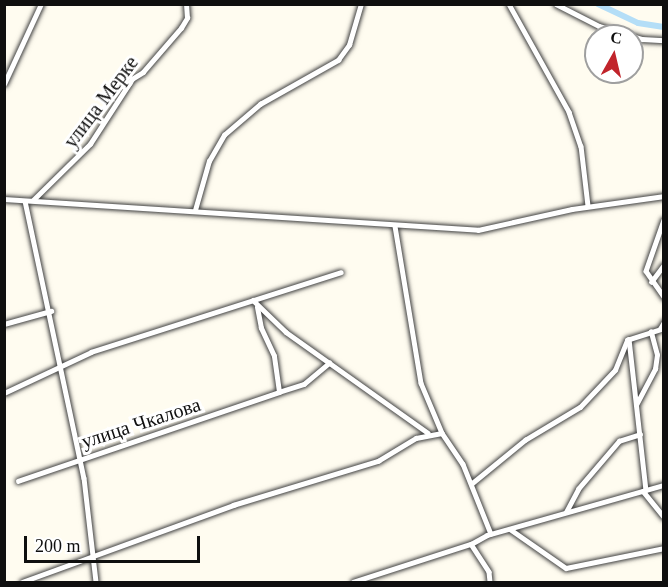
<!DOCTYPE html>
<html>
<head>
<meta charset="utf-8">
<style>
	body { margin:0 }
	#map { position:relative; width:668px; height:587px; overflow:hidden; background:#fffcf0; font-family:"Times New Roman",serif }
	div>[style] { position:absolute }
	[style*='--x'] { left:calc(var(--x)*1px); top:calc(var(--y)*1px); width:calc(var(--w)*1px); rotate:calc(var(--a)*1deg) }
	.canal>* { height:6px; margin:-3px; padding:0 3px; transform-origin:3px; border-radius:3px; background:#b4def7 }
	.roads { filter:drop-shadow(0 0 2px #424242) drop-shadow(0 0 2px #424242) }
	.minor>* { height:4.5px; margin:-2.25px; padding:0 2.25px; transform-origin:2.25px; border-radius:2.25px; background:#fff }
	span { translate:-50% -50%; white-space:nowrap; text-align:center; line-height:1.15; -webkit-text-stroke:6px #fff; paint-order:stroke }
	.street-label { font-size:20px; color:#0f0f0f }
	.frame { position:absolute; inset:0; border:6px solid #0f0f0f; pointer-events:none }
	.north { position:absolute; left:584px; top:24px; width:60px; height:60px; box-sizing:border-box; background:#fff; border:2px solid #9f9f9f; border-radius:50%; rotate:8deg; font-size:16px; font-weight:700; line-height:24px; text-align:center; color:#0f0f0f }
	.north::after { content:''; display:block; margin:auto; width:21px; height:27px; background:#c1242b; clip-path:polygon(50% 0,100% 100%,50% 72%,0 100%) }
	.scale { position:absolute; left:24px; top:536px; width:176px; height:27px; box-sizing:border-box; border:3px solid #0f0f0f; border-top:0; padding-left:8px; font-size:18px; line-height:21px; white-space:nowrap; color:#0f0f0f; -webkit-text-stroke:4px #fff; paint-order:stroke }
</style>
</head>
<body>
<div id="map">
	<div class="canal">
		<div style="--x:598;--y:4;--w:44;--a:25.4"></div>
		<div style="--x:638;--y:23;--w:26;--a:9"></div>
	</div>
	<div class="roads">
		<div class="minor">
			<div style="--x:509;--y:4;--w:124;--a:60.9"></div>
			<div style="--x:569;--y:112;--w:36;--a:71"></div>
			<div style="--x:581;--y:146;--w:60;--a:83.3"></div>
			<div style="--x:556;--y:4;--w:48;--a:27.1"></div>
			<div style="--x:599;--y:26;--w:45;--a:16.8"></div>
			<div style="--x:642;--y:39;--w:22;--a:3"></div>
			<div style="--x:4;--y:84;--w:88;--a:-65.2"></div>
			<div style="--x:4;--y:199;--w:475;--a:3.7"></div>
			<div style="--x:478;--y:230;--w:96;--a:-12.6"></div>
			<div style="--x:572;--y:209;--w:93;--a:-8"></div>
			<div style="--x:33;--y:200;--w:80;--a:-44.5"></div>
			<div style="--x:90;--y:144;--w:77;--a:-57.1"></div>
			<div style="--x:132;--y:79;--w:13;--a:-32"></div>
			<div style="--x:143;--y:72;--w:58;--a:-49.2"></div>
			<div style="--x:181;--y:28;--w:12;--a:-59"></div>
			<div style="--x:187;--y:18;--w:14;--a:-94"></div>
			<div style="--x:25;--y:201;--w:283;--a:78"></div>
			<div style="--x:84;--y:478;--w:105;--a:83.4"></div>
			<div style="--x:195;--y:210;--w:51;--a:-74.1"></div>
			<div style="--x:209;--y:161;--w:30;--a:-60"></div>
			<div style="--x:224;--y:135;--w:48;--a:-40.7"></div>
			<div style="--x:260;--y:104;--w:90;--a:-29.4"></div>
			<div style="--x:338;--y:60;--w:19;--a:-54"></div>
			<div style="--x:349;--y:45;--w:43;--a:-73.7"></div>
			<div style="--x:664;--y:220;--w:54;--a:109.4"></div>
			<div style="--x:646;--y:271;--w:32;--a:55"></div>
			<div style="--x:395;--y:226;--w:159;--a:80.6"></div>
			<div style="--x:421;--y:383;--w:54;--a:67.2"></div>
			<div style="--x:442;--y:433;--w:37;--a:56"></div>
			<div style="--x:463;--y:464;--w:75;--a:68.2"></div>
			<div style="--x:651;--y:282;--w:21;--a:-53"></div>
			<div style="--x:253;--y:300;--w:46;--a:44.1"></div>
			<div style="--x:286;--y:332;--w:174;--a:35.4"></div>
			<div style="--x:4;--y:324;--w:49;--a:-15.5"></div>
			<div style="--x:629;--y:339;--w:152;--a:83.6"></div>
			<div style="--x:279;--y:392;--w:26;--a:-18"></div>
			<div style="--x:304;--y:384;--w:33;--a:-40"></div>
			<div style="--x:4;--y:393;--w:96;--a:-25.2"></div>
			<div style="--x:91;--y:352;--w:262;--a:-17.7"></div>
			<div style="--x:636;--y:405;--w:41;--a:-62.2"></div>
			<div style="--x:655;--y:369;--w:14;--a:-82"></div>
			<div style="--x:657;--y:355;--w:24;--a:-105"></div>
			<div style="--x:18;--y:481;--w:276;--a:-18.8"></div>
			<div style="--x:279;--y:392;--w:36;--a:-98"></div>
			<div style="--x:274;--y:356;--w:31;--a:-115"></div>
			<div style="--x:261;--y:328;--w:21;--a:-101"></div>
			<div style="--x:471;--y:484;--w:70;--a:-39.2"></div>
			<div style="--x:525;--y:440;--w:64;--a:-31"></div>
			<div style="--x:580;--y:407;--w:51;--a:-46.6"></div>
			<div style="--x:615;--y:370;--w:32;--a:-68"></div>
			<div style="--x:627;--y:340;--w:35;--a:-18"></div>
			<div style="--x:660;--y:329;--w:8;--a:-60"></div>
			<div style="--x:643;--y:491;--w:33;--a:51"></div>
			<div style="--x:566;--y:512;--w:26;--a:-62"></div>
			<div style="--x:578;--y:489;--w:63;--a:-49.5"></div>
			<div style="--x:619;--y:441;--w:22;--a:-18"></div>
			<div style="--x:510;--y:529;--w:68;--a:34.9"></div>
			<div style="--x:566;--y:568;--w:100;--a:-11.5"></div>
			<div style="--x:471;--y:544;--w:33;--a:57"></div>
			<div style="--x:489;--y:572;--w:10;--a:84"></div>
			<div style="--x:22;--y:582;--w:225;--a:-20"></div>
			<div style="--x:233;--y:505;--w:152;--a:-16.9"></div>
			<div style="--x:378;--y:461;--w:44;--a:-31.2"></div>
			<div style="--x:416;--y:438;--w:26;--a:-11"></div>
			<div style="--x:353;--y:582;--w:124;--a:-17.9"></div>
			<div style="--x:471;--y:544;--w:18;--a:-29"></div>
			<div style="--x:487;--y:535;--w:184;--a:-15.8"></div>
		</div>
	</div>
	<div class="street-label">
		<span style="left:101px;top:102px;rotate:-53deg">улица Мерке</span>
		<span style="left:141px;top:423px;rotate:-18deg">улица Чкалова</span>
	</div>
	<div class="frame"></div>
	<div class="north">С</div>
	<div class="scale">200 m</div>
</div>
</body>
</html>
